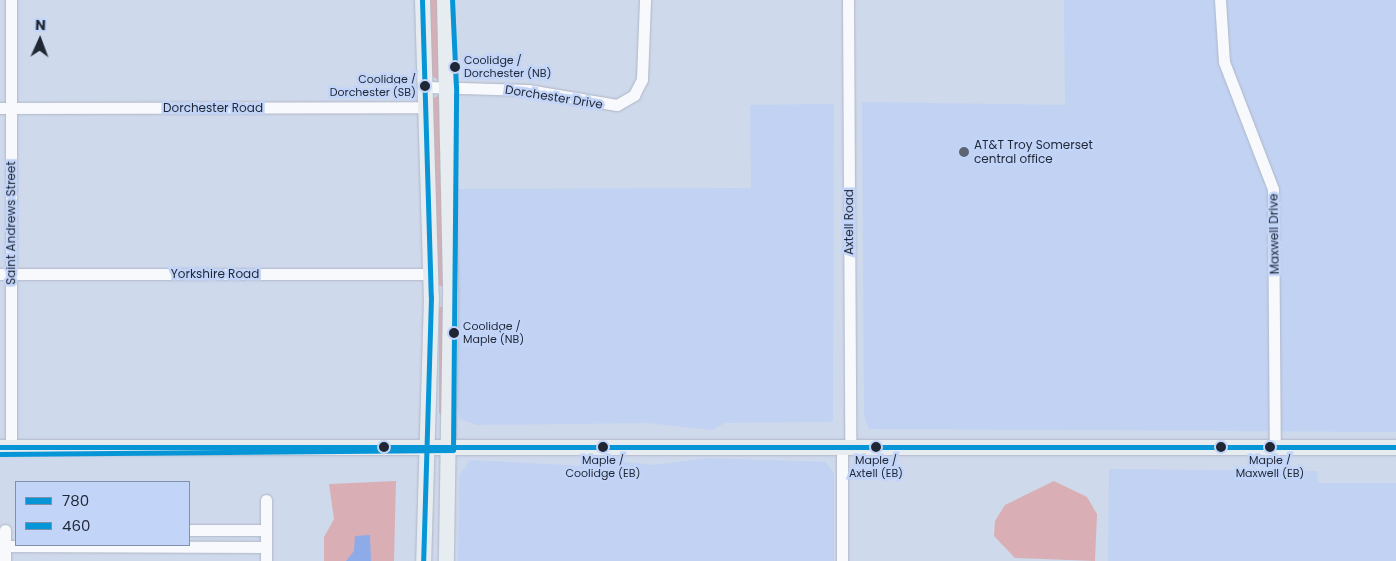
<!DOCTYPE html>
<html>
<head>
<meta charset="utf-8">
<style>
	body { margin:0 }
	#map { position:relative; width:1396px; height:561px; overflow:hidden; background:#cfd9ec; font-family:Poppins,sans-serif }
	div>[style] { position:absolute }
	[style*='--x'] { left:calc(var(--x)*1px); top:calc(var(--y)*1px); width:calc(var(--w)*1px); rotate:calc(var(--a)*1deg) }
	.built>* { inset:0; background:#c1d2f2 }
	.green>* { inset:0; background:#d9afb5 }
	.water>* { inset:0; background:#8cabe8 }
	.roads { filter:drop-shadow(0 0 1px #afb6c5) drop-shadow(0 0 1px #afb6c5) }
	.street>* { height:11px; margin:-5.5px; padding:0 5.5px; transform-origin:5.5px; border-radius:5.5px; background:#f8f9fc }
	.secondary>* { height:15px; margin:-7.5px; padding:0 7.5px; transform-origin:7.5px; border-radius:7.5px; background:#e6ecef }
	.bus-1>* { height:5px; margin:-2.5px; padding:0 2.5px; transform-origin:2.5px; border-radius:2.5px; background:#0696d7 }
	.bus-2>* { height:5px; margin:-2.5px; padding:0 2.5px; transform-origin:2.5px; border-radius:2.5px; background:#0696d7 }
	.dots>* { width:14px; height:14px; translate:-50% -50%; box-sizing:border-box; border:2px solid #c2d5f9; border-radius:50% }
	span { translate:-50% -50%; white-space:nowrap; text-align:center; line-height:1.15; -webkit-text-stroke:5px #c2d5f9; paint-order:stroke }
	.bus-label { font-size:11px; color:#1f2634 }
	.left { translate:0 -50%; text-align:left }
	.right { translate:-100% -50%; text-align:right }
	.street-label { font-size:12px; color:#1f2634 }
	.poi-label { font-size:12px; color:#1f2634 }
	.legend { position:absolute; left:15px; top:481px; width:175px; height:65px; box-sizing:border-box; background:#c2d5f9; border:1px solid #818faa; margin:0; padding:6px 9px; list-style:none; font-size:15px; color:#1f2634 }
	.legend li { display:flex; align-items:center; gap:10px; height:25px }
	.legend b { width:25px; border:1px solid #818faa }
	.north { position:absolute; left:15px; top:15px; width:50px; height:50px; -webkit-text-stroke:4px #c2d5f9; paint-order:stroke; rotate:2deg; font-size:14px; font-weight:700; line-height:20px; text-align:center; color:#1f2634 }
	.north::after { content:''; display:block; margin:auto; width:18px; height:22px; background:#1f2634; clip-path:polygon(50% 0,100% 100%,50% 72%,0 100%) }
</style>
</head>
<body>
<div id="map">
	<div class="built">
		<div style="clip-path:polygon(1064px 0,1396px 0,1396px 432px,869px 429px,864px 416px,862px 102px,1065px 105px)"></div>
		<div style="clip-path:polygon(834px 104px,833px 422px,725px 423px,712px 430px,647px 423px,476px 425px,460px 419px,457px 406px,456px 189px,751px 188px,750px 105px)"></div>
		<div style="clip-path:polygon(708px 458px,826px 462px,834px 473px,834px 561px,458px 561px,459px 476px,470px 460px,582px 466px,591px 459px,654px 465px)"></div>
		<div style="clip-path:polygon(1109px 469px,1317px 471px,1318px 483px,1396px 483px,1396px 561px,1108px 561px)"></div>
	</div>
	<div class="green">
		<div style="clip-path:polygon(428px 0,438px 0,438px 80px,432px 76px)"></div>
		<div style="clip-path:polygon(439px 95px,443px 286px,442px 286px,438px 285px,432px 99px)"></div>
		<div style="clip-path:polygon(439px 307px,443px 307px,442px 414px,439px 413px)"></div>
		<div style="clip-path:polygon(396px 481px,394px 561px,324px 561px,324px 537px,334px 519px,329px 484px)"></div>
		<div style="clip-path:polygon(1054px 481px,1087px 497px,1097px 514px,1095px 561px,1015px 558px,994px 536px,995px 521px,1005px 505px)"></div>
	</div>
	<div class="water">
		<div style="clip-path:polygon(370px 535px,371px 561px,346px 561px,354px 551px,355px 536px)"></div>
	</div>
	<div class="roads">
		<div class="street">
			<div style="--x:11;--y:0;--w:447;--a:90"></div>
			<div style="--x:848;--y:0;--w:445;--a:89.7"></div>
			<div style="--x:1220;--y:0;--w:62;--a:86.3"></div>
			<div style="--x:1224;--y:62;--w:136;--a:68.9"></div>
			<div style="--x:1273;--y:189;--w:258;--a:89.6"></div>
			<div style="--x:427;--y:87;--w:101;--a:1.7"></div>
			<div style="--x:528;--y:90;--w:90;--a:9.6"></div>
			<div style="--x:617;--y:105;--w:20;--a:-30"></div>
			<div style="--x:634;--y:95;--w:18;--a:-63"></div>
			<div style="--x:642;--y:79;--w:79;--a:-87.8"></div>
			<div style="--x:0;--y:108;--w:427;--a:-0.1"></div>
			<div style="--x:0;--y:274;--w:430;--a:0"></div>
			<div style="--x:266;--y:500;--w:61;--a:90"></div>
			<div style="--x:189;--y:530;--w:77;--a:0"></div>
			<div style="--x:0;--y:546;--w:266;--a:0.2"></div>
			<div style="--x:5;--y:561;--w:31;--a:-90"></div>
			<div style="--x:842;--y:561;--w:116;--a:-90"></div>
		</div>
		<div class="secondary">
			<div style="--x:422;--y:0;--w:297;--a:88.3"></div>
			<div style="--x:431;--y:297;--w:264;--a:91.7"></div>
			<div style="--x:444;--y:0;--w:297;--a:88.8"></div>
			<div style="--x:450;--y:297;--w:264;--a:90.9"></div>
			<div style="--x:0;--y:447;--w:1396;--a:0"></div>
		</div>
	</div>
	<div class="bus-1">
		<div style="--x:422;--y:0;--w:297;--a:88.3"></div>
		<div style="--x:431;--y:297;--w:264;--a:91.7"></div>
		<div style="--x:0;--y:447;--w:1396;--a:0"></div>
	</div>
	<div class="bus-2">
		<div style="--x:0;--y:454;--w:453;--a:-0.5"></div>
		<div style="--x:453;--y:450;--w:363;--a:-89.5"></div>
		<div style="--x:456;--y:87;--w:87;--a:-92.6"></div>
	</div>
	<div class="dots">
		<div style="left:455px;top:67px;background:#1f2634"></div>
		<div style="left:425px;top:86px;background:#1f2634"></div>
		<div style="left:964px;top:152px;background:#5d6574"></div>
		<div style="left:454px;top:333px;background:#1f2634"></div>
		<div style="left:384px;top:447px;background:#1f2634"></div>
		<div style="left:603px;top:447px;background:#1f2634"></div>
		<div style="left:876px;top:447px;background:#1f2634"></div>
		<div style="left:1221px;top:447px;background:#1f2634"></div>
		<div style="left:1270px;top:447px;background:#1f2634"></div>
	</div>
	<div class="bus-label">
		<span class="left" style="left:464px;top:67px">Coolidge /<br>Dorchester (NB)</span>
		<span class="right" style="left:416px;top:86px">Coolidge /<br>Dorchester (SB)</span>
		<span class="left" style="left:463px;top:333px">Coolidge /<br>Maple (NB)</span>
		<span style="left:603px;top:467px">Maple /<br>Coolidge (EB)</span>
		<span style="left:876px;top:467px">Maple /<br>Axtell (EB)</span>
		<span style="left:1270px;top:467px">Maple /<br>Maxwell (EB)</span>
	</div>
	<div class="street-label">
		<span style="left:554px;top:97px;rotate:9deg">Dorchester Drive</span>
		<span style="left:213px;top:108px">Dorchester Road</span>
		<span style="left:849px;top:222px;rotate:-90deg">Axtell Road</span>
		<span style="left:11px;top:223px;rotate:-90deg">Saint Andrews Street</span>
		<span style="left:1274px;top:234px;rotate:-91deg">Maxwell Drive</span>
		<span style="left:215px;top:274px">Yorkshire Road</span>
	</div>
	<div class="poi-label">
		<span class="left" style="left:974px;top:152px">AT&amp;T Troy Somerset<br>central office</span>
	</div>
	<ul class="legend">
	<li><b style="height:6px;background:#0696d7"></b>780</li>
	<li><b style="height:6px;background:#0696d7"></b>460</li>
	</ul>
	<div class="north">N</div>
</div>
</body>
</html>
